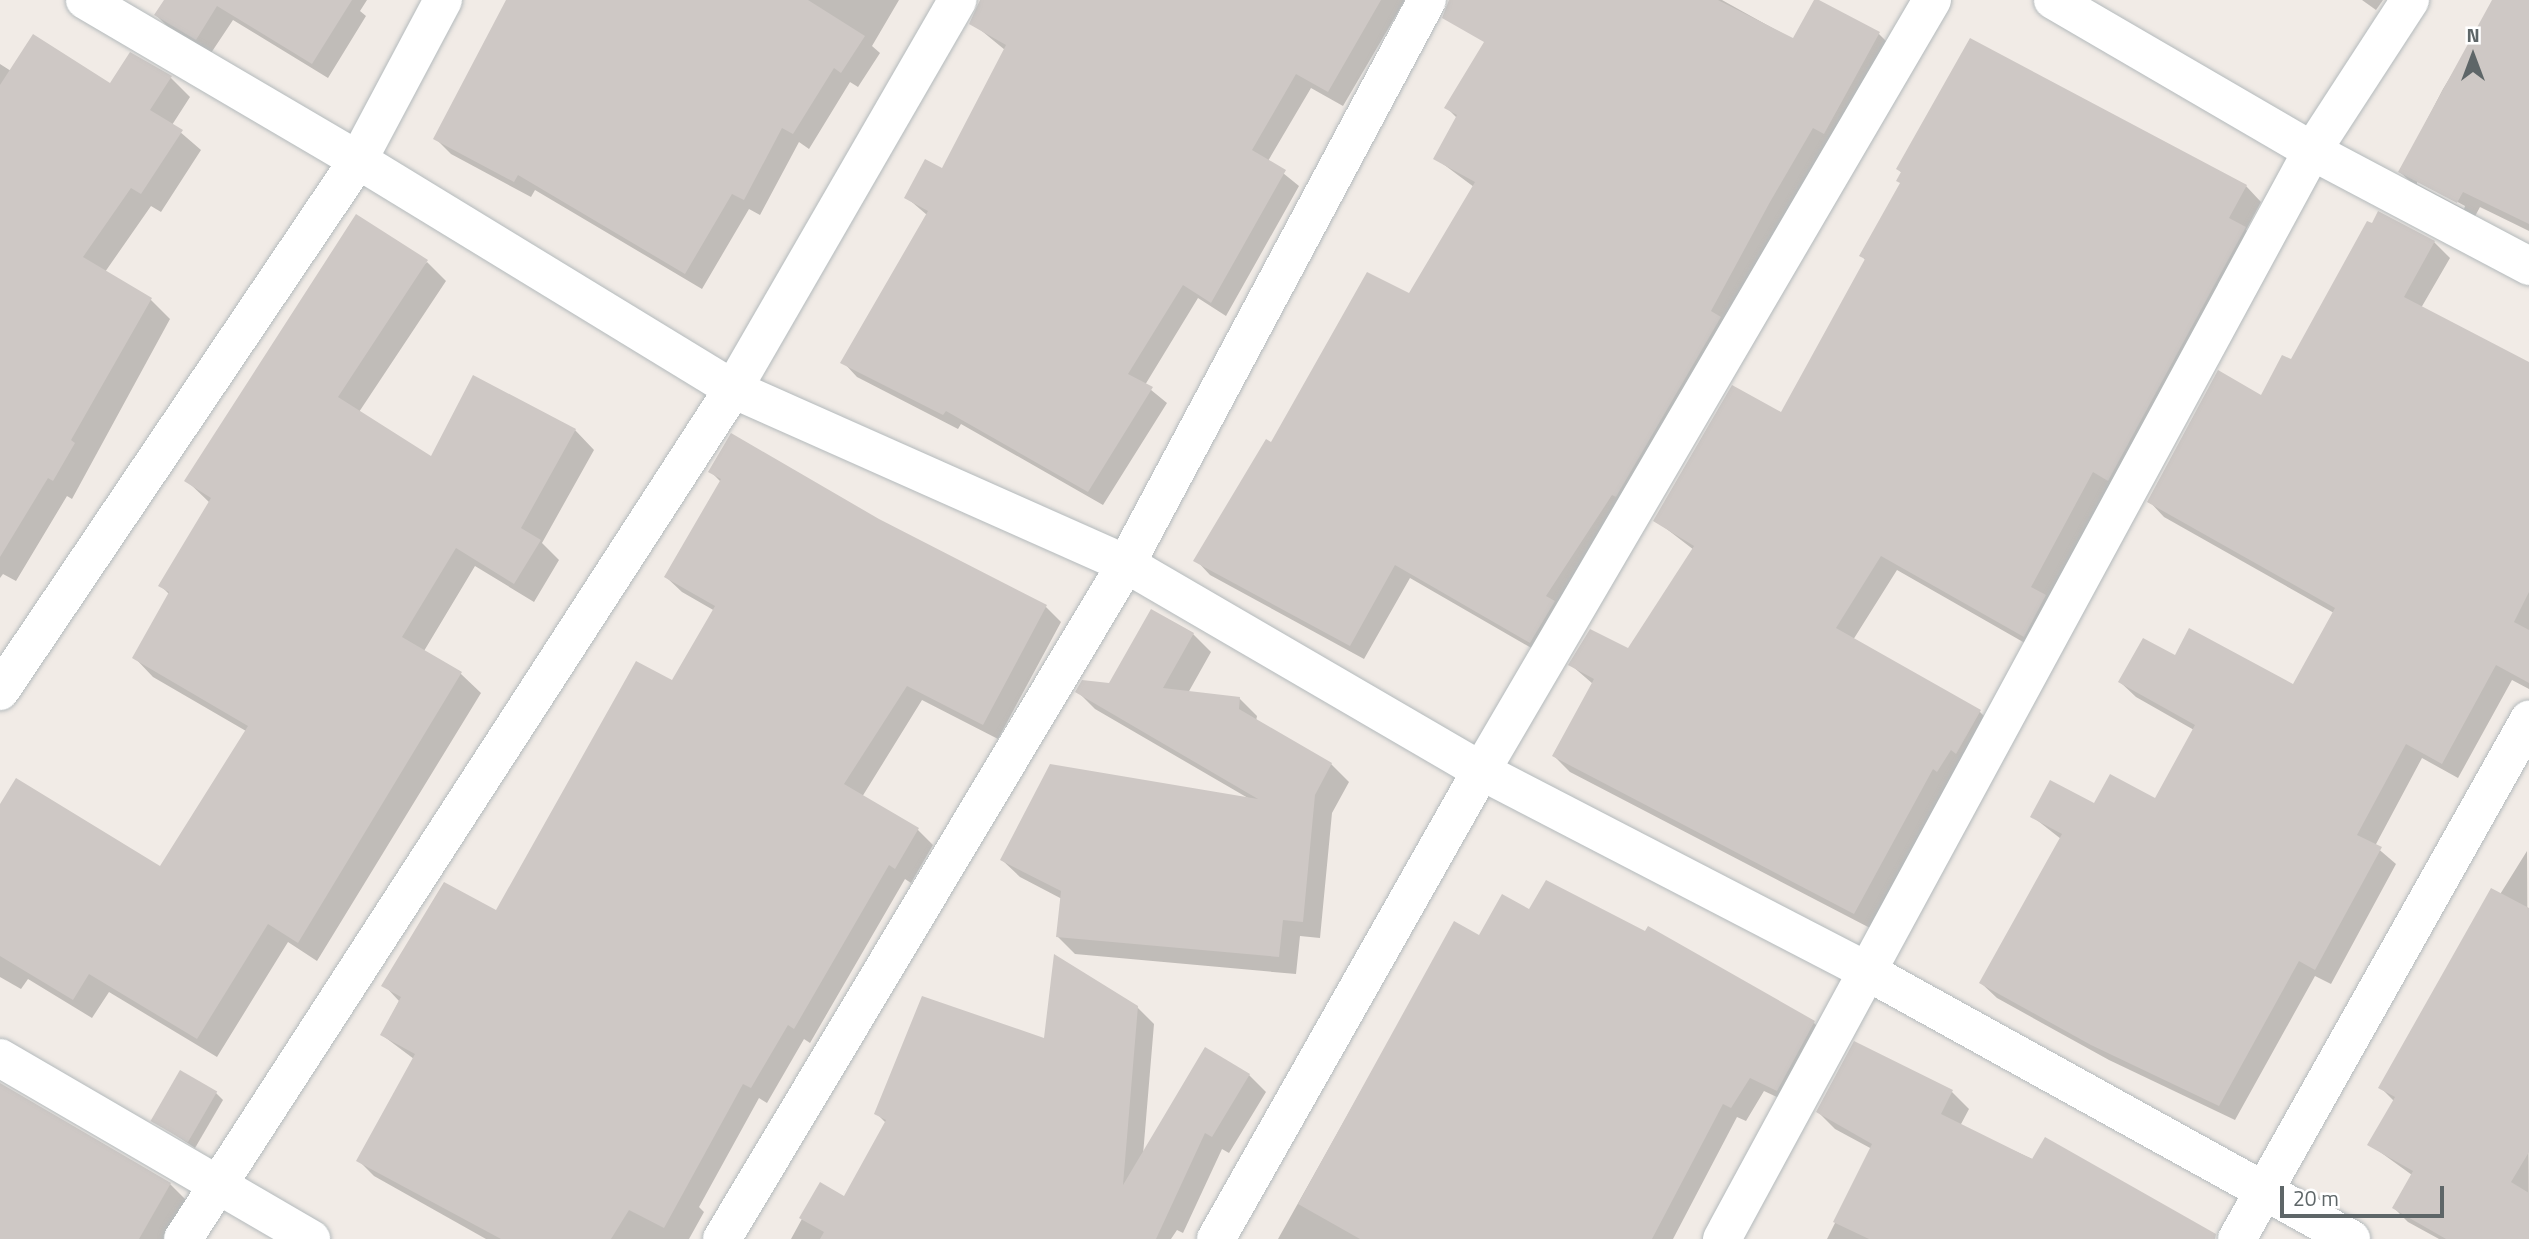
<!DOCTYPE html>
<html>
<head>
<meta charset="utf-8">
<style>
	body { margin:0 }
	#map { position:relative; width:2529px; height:1239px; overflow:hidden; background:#f1ebe6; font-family:"Titillium Web",sans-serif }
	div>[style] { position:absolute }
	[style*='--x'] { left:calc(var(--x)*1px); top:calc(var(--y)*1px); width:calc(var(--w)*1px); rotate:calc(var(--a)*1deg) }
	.shadow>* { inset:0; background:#0003 }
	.building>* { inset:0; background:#cec8c5; transform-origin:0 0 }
	.roads { filter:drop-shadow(0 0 2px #b4babc) drop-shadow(0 0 2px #b4babc) }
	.minor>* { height:38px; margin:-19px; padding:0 19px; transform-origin:19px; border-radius:19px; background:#fff }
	span { translate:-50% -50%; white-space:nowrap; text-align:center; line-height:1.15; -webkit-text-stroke:5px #fff; paint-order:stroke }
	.north { position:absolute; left:2438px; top:21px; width:70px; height:70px; -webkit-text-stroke:5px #fff; paint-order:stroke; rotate:0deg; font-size:19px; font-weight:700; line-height:28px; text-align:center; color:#5e6668 }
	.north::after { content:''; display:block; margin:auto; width:24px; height:32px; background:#5e6668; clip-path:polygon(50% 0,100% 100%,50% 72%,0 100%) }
	.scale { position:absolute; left:2280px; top:1186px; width:164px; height:32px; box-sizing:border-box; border:4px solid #5e6668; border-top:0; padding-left:9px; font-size:21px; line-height:24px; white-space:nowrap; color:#5e6668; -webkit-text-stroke:5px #fff; paint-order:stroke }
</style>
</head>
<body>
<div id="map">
	<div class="shadow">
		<div style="clip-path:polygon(166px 0,367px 0,360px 11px,366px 16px,328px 78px,233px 20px,211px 53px,171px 30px,156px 15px)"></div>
		<div style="clip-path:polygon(508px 0,899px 0,872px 46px,880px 53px,858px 87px,850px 82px,809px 149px,799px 142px,760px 215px,749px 209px,702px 289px,535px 190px,531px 197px,451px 154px,435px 138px)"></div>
		<div style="clip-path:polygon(994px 0,1405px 0,1343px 106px,1311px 88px,1268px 161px,1299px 186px,1226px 316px,1198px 298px,1145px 385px,1167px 403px,1103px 505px,961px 424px,958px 429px,857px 377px,843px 362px,927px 215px,906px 197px,943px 170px,1005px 50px,977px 27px)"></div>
		<div style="clip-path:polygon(1564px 0,1722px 0,1794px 40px,1879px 34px,1893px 48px,1545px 656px,1410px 578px,1364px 659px,1210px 575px,1196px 560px,1272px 444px,1409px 295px,1474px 187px,1435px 158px,1457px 118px,1447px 108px)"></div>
		<div style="clip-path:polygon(2362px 0,2383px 0,2376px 10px)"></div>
		<div style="clip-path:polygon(evenodd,2497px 0,2529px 0,2529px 231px,2480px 207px,2474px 218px,2417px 188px,2400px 172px,2443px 89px,2497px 0,2417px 180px,2465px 206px,2464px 209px,2417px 184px,2417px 180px)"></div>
		<div style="clip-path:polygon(0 64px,11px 71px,110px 86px,171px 78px,190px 97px,172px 125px,201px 150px,161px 212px,151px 206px,105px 272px,151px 300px,170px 319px,72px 499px,67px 496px,16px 581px,3px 574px,0 578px)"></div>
		<div style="clip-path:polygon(1898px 169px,2246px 186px,2261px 202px,2246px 230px,2260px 244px,2039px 651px,1897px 570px,1853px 640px,1980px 712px,1995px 727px,1870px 928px,1570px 772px,1554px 756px,1593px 684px,1571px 665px,1629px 651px,1694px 550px,1655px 520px,1782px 415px,1866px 261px,1861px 255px,1901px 184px,1903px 174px)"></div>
		<div style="clip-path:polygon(2434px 242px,2450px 258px,2421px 308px,2529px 364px,2529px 689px,2512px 680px,2458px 778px,2422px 758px,2375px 846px,2396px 864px,2331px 984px,2315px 976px,2235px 1120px,2109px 1060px,1997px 998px,1981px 983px,2061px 839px,2033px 817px,2156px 800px,2194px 730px,2136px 697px,2120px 682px,2175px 657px,2294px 686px,2334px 613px,2164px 517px,2149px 501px,2262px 397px,2292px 362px)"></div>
		<div style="clip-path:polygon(427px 262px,446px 281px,359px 412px,432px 458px,575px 430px,594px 450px,542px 543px,559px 560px,534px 602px,475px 566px,424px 651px,461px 674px,481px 693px,317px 961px,288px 942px,217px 1057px,109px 992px,92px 1018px,28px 979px,21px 989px,0 977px,0 808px,161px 869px,246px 731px,153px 677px,134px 657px,170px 595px,161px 586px,210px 503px,186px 480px)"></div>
		<div style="clip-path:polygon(710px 471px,878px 521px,1045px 606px,1061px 622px,998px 739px,922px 700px,862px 797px,918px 830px,933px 845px,911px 883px,905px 879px,810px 1043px,804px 1039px,767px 1103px,759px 1098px,699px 1207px,704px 1212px,689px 1239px,486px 1239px,374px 1176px,358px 1160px,414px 1059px,382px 1035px,399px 1001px,384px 985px,496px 912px,673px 683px,715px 611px,682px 592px,666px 577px,721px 482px)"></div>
		<div style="clip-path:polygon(1152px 611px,1193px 634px,1211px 652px,1188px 693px,1239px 698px,1257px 716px,1256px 721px,1331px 764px,1349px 782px,1332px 813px,1320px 938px,1300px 936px,1296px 974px,1075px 954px,1057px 936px,1062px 899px,1020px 877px,1002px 860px,1248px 798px,1095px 709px,1077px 691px,1110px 685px)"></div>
		<div style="clip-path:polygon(2527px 851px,2529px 1239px,2439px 1239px,2408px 1222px,2394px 1208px,2412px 1175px,2369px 1144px,2394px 1101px,2380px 1087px)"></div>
		<div style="clip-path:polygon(1530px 911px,1646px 933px,1649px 928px,1814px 1023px,1828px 1037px,1792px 1104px,1764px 1091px,1746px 1121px,1737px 1117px,1673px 1239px,1278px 1239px,1455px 923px,1480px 937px)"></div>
		<div style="clip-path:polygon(1137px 1007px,1154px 1024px,1143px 1155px,1249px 1075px,1266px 1092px,1229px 1153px,1222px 1149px,1183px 1233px,1177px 1230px,1171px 1239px,791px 1239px,821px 1184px,845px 1198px,886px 1123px,876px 1113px,1045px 1040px)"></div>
		<div style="clip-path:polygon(0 1088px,170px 1184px,193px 1207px,174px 1239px,0 1239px)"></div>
		<div style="clip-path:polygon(1952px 1092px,1969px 1109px,1960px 1126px,2208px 1239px,1827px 1239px,1872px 1149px,1835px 1129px,1818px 1112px)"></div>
		<div style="clip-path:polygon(216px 1093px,223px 1100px,195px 1148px,153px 1120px)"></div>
	</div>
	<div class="building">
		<div style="clip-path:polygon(164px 0,352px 0,312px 64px,217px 6px,196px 40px,154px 15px)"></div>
		<div style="clip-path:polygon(506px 0,808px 0,865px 36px,841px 73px,834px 68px,793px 134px,782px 128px,744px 200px,732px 194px,685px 274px,518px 175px,514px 182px,433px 139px)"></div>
		<div style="clip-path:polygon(980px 0,1381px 0,1328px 92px,1296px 74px,1252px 150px,1286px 170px,1211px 303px,1183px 285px,1128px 374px,1153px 387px,1088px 492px,946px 411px,943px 415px,840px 363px,928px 211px,904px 198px,925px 159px,942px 168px,1006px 45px,969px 24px)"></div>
		<div style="clip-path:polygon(1449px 0,1718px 0,1793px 38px,1814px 0,1819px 0,1880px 32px,1824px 134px,1813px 128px,1770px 202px,1711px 311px,1721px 317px,1616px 497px,1612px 495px,1546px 596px,1555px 601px,1530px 643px,1395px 565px,1350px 646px,1193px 561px,1266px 439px,1271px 442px,1367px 272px,1409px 293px,1475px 182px,1433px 159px,1457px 115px,1444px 108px,1484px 42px,1442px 18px)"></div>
		<div style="clip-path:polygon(2492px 0,2529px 0,2529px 224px,2463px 192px,2457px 203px,2398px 172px)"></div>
		<div style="clip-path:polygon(33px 34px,110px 83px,130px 52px,172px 76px,150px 110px,183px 130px,141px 194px,131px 188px,83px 257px,152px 298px,71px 440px,75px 443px,53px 481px,48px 478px,0 557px,0 85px)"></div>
		<div style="clip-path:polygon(1970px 38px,2247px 185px,2229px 218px,2246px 227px,2108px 481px,2093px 472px,2031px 587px,2046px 595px,2024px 637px,1881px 556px,1836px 628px,1981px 710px,1956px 754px,1951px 750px,1937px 772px,1933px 769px,1854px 914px,1552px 756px,1594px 679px,1568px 665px,1590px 629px,1628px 648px,1694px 546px,1653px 521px,1732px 385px,1781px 412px,1865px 259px,1859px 256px,1900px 183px,1896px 181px,1901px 172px,1896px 169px)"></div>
		<div style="clip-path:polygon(2378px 211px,2435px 241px,2404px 297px,2529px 362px,2529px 592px,2514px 622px,2529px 630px,2529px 683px,2496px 665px,2442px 764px,2406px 744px,2357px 835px,2382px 847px,2315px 970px,2299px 961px,2219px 1106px,2091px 1045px,1979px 983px,2062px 834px,2030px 817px,2050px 780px,2094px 803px,2110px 774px,2155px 798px,2195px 725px,2118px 682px,2143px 638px,2175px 655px,2189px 628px,2293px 684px,2335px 608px,2147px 502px,2218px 370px,2261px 395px,2282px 355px,2291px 359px,2367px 221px,2372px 223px)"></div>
		<div style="clip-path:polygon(356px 214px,428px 260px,338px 397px,431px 456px,473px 375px,576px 429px,521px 528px,541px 540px,514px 584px,456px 548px,402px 637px,462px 672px,298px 943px,268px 924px,197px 1039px,89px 974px,73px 1000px,0 956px,0 804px,16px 778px,160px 866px,248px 726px,132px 658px,169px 592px,158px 586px,211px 498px,184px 481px)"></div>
		<div style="clip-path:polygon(731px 433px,879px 519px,1047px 605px,983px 725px,907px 686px,844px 784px,919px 828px,895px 869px,889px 865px,794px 1029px,788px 1025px,751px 1088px,743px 1084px,664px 1228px,629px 1210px,611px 1239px,501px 1239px,356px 1161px,415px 1054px,380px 1035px,401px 997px,381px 986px,444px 882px,496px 910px,636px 661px,672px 680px,715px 606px,664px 577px,721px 479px,708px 472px)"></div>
		<div style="clip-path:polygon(1151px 609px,1194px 633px,1163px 688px,1240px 697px,1239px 709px,1332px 763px,1315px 795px,1303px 922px,1283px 920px,1279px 957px,1056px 937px,1061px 891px,1000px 860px,1050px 764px,1258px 799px,1075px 692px,1082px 680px,1109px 683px)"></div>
		<div style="clip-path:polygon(1546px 880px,1645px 931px,1648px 926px,1815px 1021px,1777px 1091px,1750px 1078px,1731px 1108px,1723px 1104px,1652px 1239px,1360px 1239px,1298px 1204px,1454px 921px,1479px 935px,1502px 894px,1529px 909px)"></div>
		<div style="clip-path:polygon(2491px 888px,2529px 908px,2529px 1152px,2511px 1182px,2529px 1193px,2529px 1239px,2446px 1239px,2392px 1208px,2413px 1171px,2367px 1145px,2395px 1097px,2378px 1088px)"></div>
		<div style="clip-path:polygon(1054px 954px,1138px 1006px,1123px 1185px,1205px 1047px,1250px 1074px,1212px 1137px,1205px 1133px,1156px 1239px,820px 1239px,824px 1232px,799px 1218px,820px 1182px,844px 1196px,886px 1120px,874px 1114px,922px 996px,1044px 1038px)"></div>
		<div style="clip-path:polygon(1854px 1041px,1953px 1090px,1941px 1114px,2032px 1159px,2045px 1137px,2216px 1234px,2215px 1239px,1869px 1239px,1833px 1222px,1872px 1144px,1816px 1112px)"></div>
		<div style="left:180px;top:1070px;width:43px;height:59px;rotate:30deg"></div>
		<div style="clip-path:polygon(0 1083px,171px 1183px,139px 1239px,0 1239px)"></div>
	</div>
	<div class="roads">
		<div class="minor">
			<div style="--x:85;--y:0;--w:316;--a:30.4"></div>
			<div style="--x:358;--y:160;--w:439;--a:31.4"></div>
			<div style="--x:733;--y:389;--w:430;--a:24"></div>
			<div style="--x:1126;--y:564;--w:411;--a:30.2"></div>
			<div style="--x:1481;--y:771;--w:436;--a:27.4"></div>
			<div style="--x:1868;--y:972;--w:552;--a:28.93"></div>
			<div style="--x:2053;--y:0;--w:300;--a:30.2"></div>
			<div style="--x:2312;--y:151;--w:246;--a:27.9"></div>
			<div style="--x:0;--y:691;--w:640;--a:-56.01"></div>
			<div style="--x:358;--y:160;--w:181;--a:-62"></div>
			<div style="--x:0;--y:1058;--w:360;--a:30.2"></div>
			<div style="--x:183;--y:1239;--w:1012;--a:-57.09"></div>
			<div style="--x:733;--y:389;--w:449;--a:-60"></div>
			<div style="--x:722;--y:1239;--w:787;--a:-59.1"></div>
			<div style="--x:1126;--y:564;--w:639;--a:-61.91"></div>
			<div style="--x:1216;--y:1239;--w:538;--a:-60.48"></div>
			<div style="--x:1481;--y:771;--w:893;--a:-59.67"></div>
			<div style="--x:1722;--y:1239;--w:1238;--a:-61.53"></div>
			<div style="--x:2312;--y:151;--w:180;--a:-57"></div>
			<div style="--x:2237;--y:1239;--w:596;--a:-60.64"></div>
		</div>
	</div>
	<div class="north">N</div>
	<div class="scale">20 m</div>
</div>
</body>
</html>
